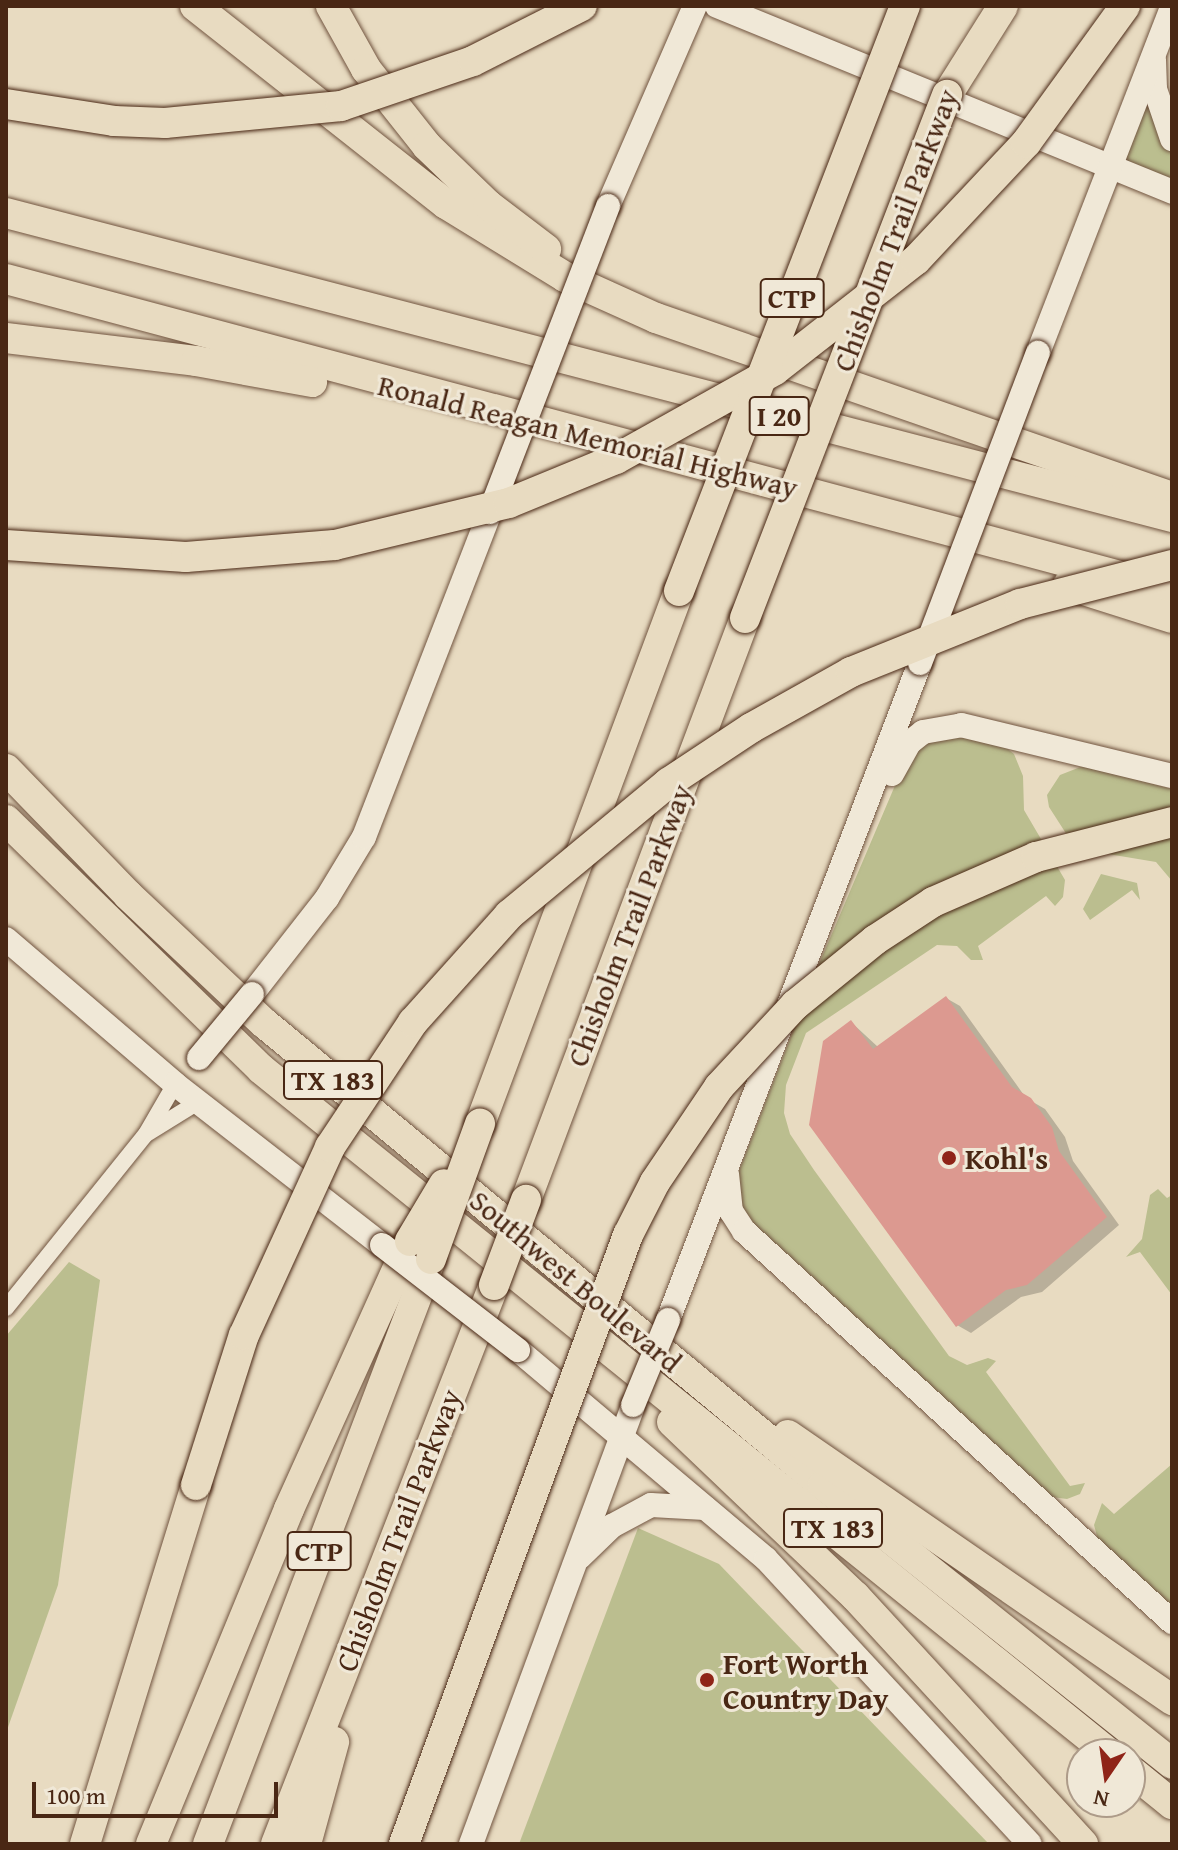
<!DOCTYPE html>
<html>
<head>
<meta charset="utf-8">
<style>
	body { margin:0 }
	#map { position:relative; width:1178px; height:1850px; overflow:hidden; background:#e8dbc1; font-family:"Gentium Book Plus",serif }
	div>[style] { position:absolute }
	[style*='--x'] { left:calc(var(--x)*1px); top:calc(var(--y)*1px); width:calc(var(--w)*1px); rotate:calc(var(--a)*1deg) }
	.green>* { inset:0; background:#bbbe8f }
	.shadow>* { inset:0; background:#0003 }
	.building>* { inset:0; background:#dc9990 }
	.roads { filter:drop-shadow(0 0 2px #71543f) drop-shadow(0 0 2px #71543f) }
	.minor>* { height:16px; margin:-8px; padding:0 8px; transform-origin:8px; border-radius:8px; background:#f0e8d7 }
	.secondary>* { height:24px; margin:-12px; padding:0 12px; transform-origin:12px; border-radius:12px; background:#f0e8d7 }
	.motorway>* { height:30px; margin:-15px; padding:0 15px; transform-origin:15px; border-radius:15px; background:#e8dbc1 }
	.bridges { filter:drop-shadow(0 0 2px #492714) drop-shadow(0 0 2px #492714) }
	.secondary-bridge>* { height:24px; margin:-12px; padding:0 12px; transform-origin:12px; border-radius:12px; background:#f0e8d7 }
	.motorway-bridge>* { height:30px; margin:-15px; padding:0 15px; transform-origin:15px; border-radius:15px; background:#e8dbc1 }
	.dots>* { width:22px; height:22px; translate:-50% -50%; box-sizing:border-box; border:4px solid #f0e8d7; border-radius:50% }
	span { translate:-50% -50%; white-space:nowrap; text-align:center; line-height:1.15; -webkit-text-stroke:6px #f0e8d7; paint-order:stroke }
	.shield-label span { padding:2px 6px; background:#f0e8d7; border:2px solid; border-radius:6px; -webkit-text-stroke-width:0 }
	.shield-label { font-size:28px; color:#492714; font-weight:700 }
	.street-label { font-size:30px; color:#492714 }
	.poi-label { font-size:30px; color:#492714; font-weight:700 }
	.left { translate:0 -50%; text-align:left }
	.frame { position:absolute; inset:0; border:8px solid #492714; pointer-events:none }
	.north { position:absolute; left:1066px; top:1738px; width:80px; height:80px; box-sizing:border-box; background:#f0e8d7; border:2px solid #ad9b89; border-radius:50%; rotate:193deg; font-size:22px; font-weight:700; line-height:32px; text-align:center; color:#492714 }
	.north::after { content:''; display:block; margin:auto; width:28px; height:36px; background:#8f2418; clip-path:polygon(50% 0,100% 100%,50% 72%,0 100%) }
	.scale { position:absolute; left:32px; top:1782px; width:246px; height:36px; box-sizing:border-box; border:4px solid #492714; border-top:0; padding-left:10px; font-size:24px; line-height:28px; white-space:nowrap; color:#492714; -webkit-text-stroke:6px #f0e8d7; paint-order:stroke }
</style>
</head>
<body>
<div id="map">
	<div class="green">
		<div style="clip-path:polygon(1153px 53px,1172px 138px,1172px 192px,1106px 166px)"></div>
		<div style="clip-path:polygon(947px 732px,1004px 746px,1014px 754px,1023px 776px,1024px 810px,1065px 880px,1063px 897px,1055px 906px,1046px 896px,978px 946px,983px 960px,971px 960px,957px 946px,937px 945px,806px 1033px,786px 1085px,784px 1113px,790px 1134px,814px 1170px,949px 1356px,967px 1365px,988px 1358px,996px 1361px,986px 1372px,1070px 1486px,1085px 1483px,1080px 1494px,1067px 1499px,1052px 1497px,739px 1210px,737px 1176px,819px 964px,905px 762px,914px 748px)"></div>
		<div style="clip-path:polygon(1083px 766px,1172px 789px,1172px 881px,1156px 862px,1090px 851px,1067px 835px,1049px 807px,1047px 795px,1060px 775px)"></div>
		<div style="clip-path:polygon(1101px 874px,1137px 883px,1140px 900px,1132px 890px,1090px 920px,1083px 909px)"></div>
		<div style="clip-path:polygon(1158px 1189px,1167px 1198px,1172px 1195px,1172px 1295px,1140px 1252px,1126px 1257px,1142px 1239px,1150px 1195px)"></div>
		<div style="clip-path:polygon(69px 1262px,100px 1280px,58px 1585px,6px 1733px,6px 1336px)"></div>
		<div style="clip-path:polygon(1172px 1464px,1172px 1607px,1098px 1540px,1094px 1525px,1102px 1503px,1114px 1514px)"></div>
		<div style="clip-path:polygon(638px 1528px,719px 1564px,989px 1844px,519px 1844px)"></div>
	</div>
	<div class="shadow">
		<div style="clip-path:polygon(946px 998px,960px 1006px,1026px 1098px,1045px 1109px,1065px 1137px,1073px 1161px,1119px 1225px,1042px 1292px,1021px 1297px,971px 1333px,957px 1325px,851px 1022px,878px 1047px)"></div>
	</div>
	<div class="building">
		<div style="clip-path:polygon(946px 996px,1012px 1087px,1031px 1098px,1052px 1127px,1059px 1151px,1107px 1217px,1027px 1285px,1006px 1290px,956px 1327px,809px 1125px,823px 1041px,851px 1020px,873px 1049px)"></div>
	</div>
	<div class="roads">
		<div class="minor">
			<div style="--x:148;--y:1133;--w:59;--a:-31.8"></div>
			<div style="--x:6;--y:1308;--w:223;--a:-51.2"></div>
			<div style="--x:146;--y:1134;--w:58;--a:-59.9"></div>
		</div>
		<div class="secondary">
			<div style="--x:717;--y:6;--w:492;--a:22.2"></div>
			<div style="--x:1154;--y:60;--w:29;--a:88"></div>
			<div style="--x:1155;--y:89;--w:53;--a:71.2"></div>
			<div style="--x:608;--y:206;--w:218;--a:-66.5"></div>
			<div style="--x:1038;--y:353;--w:371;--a:-68.8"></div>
			<div style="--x:892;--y:774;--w:35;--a:-61"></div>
			<div style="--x:909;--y:743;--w:18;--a:-38"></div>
			<div style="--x:923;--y:732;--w:39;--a:-10"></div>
			<div style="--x:961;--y:725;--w:217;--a:13.6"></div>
			<div style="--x:6;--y:939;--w:223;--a:40.6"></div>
			<div style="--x:175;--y:1084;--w:262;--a:37.9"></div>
			<div style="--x:252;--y:994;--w:122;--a:-52"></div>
			<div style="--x:327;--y:898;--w:71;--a:-58.8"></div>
			<div style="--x:364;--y:837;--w:349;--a:-68.8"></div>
			<div style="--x:727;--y:1174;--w:37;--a:84"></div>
			<div style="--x:731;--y:1211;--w:24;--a:57"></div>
			<div style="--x:744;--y:1231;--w:580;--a:42.41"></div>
			<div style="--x:668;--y:1320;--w:704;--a:-69.02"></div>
			<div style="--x:518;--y:1350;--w:324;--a:40.1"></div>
			<div style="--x:766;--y:1559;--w:388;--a:47.2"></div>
			<div style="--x:580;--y:1557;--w:45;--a:-44.1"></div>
			<div style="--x:612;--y:1526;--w:44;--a:-28.3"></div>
			<div style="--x:651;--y:1505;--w:54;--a:3.2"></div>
			<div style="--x:471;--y:1844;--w:468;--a:-69.7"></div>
		</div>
		<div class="motorway">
			<div style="--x:195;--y:6;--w:320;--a:38.3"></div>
			<div style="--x:446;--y:204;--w:140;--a:31.5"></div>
			<div style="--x:565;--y:277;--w:100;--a:24.3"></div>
			<div style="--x:656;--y:318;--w:546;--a:19.13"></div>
			<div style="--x:331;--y:6;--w:72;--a:60.9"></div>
			<div style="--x:366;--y:69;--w:98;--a:51.6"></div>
			<div style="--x:427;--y:146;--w:85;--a:44"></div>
			<div style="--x:488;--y:205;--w:73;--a:37.2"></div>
			<div style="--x:947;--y:95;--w:105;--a:-57.8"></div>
			<div style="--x:6;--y:213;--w:1205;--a:14.61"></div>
			<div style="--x:6;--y:279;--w:1207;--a:14.93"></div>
			<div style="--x:6;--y:338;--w:191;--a:6.9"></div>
			<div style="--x:196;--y:361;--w:118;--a:10.3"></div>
			<div style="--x:1068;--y:585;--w:109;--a:17.6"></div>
			<div style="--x:6;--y:769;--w:175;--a:45.9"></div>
			<div style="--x:128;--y:895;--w:187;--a:43.3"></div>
			<div style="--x:264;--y:1023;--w:725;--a:39.57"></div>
			<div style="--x:823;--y:1485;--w:447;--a:38.6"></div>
			<div style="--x:6;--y:820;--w:356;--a:44.3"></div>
			<div style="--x:261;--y:1069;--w:1091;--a:38.9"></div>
			<div style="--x:480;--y:1124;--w:569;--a:-69.53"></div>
			<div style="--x:526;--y:1200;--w:622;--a:-69.38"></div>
			<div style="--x:672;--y:1422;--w:253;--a:43.6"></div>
			<div style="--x:855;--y:1596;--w:337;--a:47.4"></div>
			<div style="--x:788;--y:1435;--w:467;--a:34.6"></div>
			<div style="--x:1130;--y:1770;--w:54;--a:39"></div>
			<div style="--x:85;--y:1844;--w:376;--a:-72.8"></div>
			<div style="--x:151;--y:1844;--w:362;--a:-67.6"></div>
			<div style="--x:289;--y:1509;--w:294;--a:-65.7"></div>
			<div style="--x:208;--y:1844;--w:626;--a:-69.13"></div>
			<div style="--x:276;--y:1844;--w:600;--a:-68.7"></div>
			<div style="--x:306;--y:1844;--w:106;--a:-74.6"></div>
		</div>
	</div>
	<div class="bridges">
		<div class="secondary-bridge">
			<div style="--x:490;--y:512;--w:328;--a:-68.9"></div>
			<div style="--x:920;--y:663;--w:332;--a:-69.2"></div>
			<div style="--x:199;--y:1058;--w:83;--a:-50.4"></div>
			<div style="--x:382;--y:1245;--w:172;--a:37.7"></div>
			<div style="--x:633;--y:1405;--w:92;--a:-67.6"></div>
		</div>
		<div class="motorway-bridge">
			<div style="--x:6;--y:104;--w:109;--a:8.9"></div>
			<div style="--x:114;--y:121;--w:51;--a:2.2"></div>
			<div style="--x:165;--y:123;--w:177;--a:-5.5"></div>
			<div style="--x:341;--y:106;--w:139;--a:-18.8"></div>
			<div style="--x:473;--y:61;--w:122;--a:-26.8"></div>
			<div style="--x:6;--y:545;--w:180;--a:3.8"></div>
			<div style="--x:186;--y:557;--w:149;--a:-4.6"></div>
			<div style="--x:335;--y:545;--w:179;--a:-13.6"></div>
			<div style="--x:509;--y:503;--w:116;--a:-22.4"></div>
			<div style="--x:616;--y:459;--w:182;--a:-29.2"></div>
			<div style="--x:775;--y:370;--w:179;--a:-38"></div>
			<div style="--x:916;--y:260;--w:161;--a:-46.8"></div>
			<div style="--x:1026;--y:143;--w:169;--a:-54.1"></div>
			<div style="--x:679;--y:591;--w:627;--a:-68.88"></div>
			<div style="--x:745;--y:618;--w:561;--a:-68.88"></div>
			<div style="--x:410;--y:1241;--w:66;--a:-59.2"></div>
			<div style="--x:431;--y:1259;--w:144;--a:-70.1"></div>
			<div style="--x:494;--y:1285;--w:91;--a:-69.4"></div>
			<div style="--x:196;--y:1485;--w:157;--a:-72.3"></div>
			<div style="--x:244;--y:1335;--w:207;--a:-65.4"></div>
			<div style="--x:330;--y:1147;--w:150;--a:-56.4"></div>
			<div style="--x:413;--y:1022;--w:144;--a:-48.1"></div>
			<div style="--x:509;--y:915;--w:207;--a:-39.7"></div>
			<div style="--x:668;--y:783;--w:100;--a:-33.5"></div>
			<div style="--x:751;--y:728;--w:115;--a:-29.2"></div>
			<div style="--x:851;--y:672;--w:182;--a:-21.9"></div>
			<div style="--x:1020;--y:604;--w:157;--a:-14.4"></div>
			<div style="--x:404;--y:1844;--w:649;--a:-69.81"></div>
			<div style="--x:628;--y:1235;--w:59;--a:-63"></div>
			<div style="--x:655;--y:1182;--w:115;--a:-56"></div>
			<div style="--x:719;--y:1087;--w:112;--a:-47.2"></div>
			<div style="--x:795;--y:1005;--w:103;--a:-39.1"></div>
			<div style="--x:875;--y:940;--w:69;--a:-33.2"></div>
			<div style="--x:933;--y:902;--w:112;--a:-23.6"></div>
			<div style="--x:1036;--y:857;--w:140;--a:-14.4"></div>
		</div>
	</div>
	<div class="dots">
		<div style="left:949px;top:1158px;background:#8f2418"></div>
		<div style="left:707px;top:1680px;background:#8f2418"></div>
	</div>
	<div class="shield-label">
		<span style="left:792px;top:298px">CTP</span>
		<span style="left:779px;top:416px">I 20</span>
		<span style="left:333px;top:1080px">TX 183</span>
		<span style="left:833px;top:1528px">TX 183</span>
		<span style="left:319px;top:1551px">CTP</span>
	</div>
	<div class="street-label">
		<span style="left:895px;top:230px;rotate:-69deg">Chisholm Trail Parkway</span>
		<span style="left:588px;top:436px;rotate:14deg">Ronald Reagan Memorial Highway</span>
		<span style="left:629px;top:925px;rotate:-69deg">Chisholm Trail Parkway</span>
		<span style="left:576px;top:1281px;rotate:40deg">Southwest Boulevard</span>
		<span style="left:398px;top:1530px;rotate:-69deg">Chisholm Trail Parkway</span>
	</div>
	<div class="poi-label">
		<span class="left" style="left:965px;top:1158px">Kohl's</span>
		<span class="left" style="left:723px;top:1680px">Fort Worth<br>Country Day</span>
	</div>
	<div class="frame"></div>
	<div class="north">N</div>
	<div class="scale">100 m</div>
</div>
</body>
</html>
